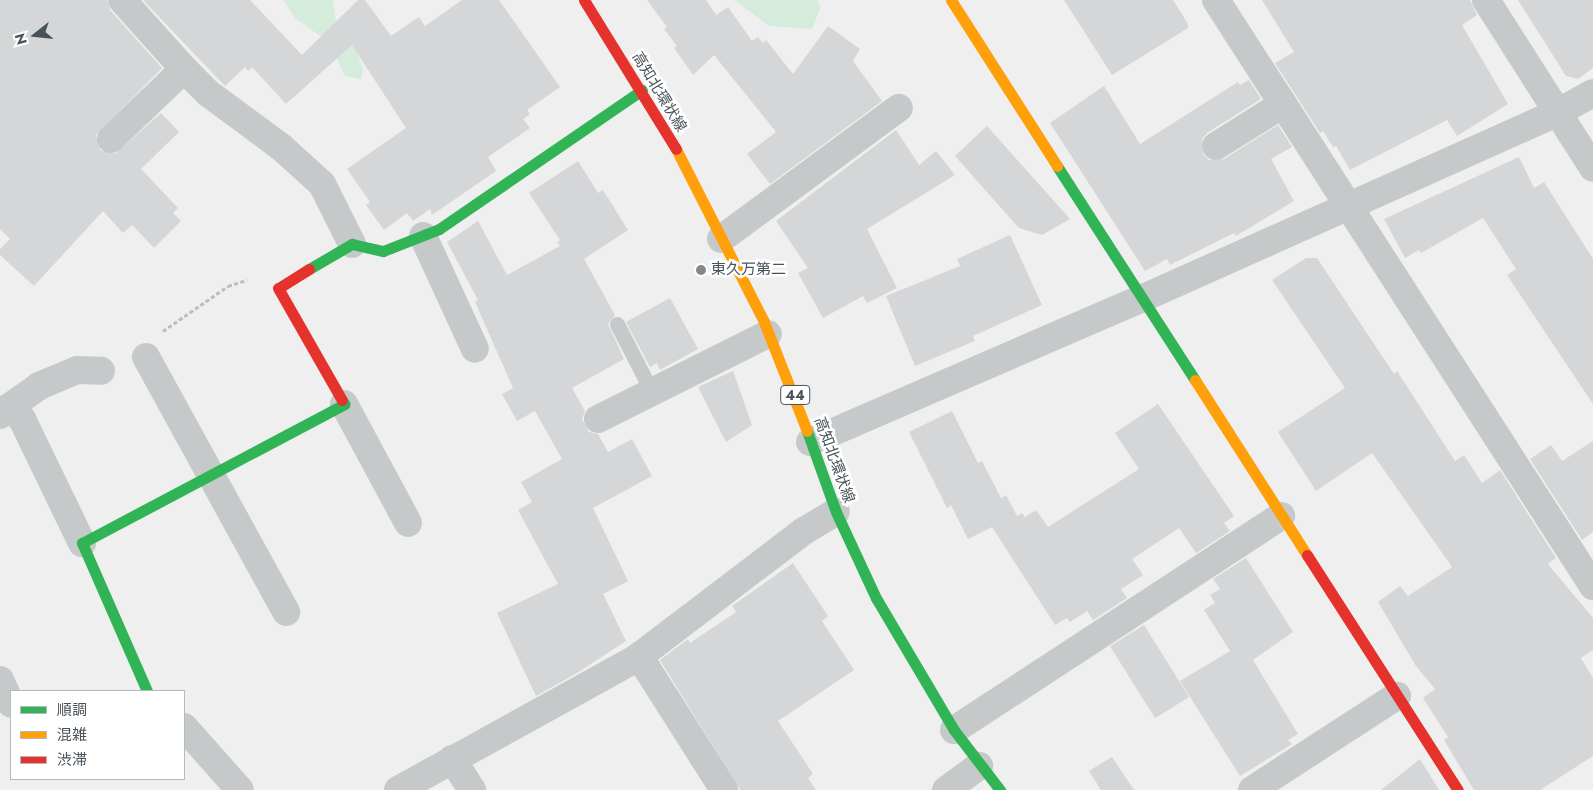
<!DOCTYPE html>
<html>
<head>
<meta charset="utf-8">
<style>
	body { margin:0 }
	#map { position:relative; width:1593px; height:790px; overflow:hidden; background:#efefef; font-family:Jost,"Noto Sans JP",sans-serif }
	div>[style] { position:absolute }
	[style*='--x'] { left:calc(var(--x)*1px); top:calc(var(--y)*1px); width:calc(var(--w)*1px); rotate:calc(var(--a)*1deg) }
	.green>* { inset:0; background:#d5ecdc }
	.building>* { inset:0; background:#d5d6d8; transform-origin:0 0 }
	.path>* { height:3px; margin-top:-1.5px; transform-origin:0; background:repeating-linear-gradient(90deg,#b6c1bd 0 4px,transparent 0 6.5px) }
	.lane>* { height:15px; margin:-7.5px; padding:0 7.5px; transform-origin:7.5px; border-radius:7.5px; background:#c6c9ca }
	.street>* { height:28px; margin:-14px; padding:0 14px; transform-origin:14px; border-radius:14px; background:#c6c9ca }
	.fast>* { height:11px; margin:-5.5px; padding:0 5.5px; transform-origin:5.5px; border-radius:5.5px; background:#30b455 }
	.slow>* { height:11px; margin:-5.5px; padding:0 5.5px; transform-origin:5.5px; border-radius:5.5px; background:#ff9f0a }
	.jam>* { height:11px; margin:-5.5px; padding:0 5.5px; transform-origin:5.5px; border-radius:5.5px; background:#e5322d }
	.dots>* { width:14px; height:14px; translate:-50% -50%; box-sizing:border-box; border:2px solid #fff; border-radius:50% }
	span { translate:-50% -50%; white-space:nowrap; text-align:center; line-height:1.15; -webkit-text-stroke:5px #fff; paint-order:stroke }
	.shield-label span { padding:1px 4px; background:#fff; border:1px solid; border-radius:4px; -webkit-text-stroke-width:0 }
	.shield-label { font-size:14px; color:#485259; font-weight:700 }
	.street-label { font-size:15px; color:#485259 }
	.poi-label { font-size:15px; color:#485259 }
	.left { translate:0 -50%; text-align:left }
	.legend { position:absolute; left:10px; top:690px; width:175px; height:90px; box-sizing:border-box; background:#fff; border:1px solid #b6babd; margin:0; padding:6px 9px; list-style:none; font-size:15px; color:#485259 }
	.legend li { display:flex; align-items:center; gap:10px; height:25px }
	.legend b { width:25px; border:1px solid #b6babd }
	.north { position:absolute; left:10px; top:10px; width:50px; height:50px; -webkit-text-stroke:4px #fff; paint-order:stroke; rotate:254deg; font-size:14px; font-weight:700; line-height:20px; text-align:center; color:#485259 }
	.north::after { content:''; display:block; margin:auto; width:18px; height:22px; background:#485259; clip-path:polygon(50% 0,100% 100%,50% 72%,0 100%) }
</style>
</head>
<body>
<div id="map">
	<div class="green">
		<div style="clip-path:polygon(283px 0,333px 0,336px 22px,353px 39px,363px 70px,361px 79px,345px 76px,330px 43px,296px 19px)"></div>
		<div style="clip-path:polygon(734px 0,817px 0,821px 6px,812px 29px,769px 26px)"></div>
	</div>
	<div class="building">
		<div style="clip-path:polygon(0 0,107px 0,110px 10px,162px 68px,96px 135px,100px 150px,115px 154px,161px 113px,179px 132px,141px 169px,178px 208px,173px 213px,181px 221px,154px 248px,132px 225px,123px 233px,103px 211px,34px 286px,0 255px,0 249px,10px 239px,0 229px)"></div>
		<div style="clip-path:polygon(143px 0,250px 0,302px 55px,358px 0,365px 0,391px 36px,419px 17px,425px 26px,462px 0,499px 0,560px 87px,527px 110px,530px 114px,523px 119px,530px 128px,488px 157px,496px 171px,432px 215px,430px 209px,413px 221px,407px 213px,384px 230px,366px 205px,370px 202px,347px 169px,406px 128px,352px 45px,286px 104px,252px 67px,248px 71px,245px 67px,225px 86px)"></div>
		<div style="clip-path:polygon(647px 0,706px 0,716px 15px,728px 7px,752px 41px,758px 37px,763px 43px,766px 40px,793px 74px,828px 26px,860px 49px,853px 61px,882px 101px,770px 184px,747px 154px,776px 132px,714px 55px,693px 75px,674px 48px,677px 46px,664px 29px,667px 27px)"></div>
		<div style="clip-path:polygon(1064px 0,1173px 0,1188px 24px,1188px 28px,1112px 75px)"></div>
		<div style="clip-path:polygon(1262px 0,1470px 0,1477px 15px,1462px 25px,1508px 104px,1457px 136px,1447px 120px,1350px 170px,1336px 146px,1333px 147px,1323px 131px,1320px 133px,1275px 63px,1294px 52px)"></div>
		<div style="clip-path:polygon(1518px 0,1593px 0,1593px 68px,1578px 79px,1566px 76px)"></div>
		<div style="clip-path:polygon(1249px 80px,1261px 99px,1207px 133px,1202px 139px,1203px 154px,1209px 160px,1224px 159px,1278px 125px,1292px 147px,1271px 159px,1294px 201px,1236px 236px,1234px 233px,1170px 265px,1167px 259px,1145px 271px,1050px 123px,1104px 86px,1140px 144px,1238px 82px,1240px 85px)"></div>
		<div style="clip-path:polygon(987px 126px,1070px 219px,1042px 235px,1019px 228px,955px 156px)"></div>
		<div style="clip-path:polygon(896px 130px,919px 165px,936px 151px,955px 175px,867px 229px,897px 288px,867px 303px,863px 296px,823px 318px,798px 273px,808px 268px,776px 221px)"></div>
		<div style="clip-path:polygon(1519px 157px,1534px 188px,1544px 182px,1593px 259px,1593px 404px,1507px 275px,1516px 269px,1483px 218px,1421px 253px,1419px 250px,1405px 258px,1384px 219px)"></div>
		<div style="clip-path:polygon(578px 161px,598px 193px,603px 190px,628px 230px,584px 259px,615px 315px,608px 324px,624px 359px,572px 388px,585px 411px,582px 419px,589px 432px,598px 434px,608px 452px,632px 439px,652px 476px,593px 508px,628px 581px,603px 594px,626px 641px,577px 673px,536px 696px,497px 613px,558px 584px,518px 510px,532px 502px,521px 482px,562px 459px,535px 411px,517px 421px,502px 394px,513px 388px,475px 302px,478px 300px,447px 242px,478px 221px,507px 275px,560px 246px,557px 242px,560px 240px,529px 193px)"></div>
		<div style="clip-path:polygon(1010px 235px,1042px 305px,973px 336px,975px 341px,915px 366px,886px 296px,960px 266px,957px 259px)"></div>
		<div style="clip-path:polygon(1306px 258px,1317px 258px,1394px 374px,1397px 371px,1455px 461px,1464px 455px,1482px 483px,1500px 470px,1556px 558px,1548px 564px,1593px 618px,1593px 650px,1581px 658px,1593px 678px,1593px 756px,1540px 790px,1474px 790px,1444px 740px,1448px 737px,1423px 698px,1435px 689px,1416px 666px,1378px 602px,1400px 586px,1408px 596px,1452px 567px,1372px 453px,1316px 491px,1278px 432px,1345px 388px,1272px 280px)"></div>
		<div style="clip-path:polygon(670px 298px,698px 349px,660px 370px,657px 363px,650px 367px,626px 322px)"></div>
		<div style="clip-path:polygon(733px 371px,752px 425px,726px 442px,698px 387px)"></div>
		<div style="clip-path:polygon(1158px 404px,1234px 516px,1224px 523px,1230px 531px,1196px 553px,1179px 528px,1132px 559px,1143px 575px,1121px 589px,1127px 598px,1093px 620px,1087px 611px,1070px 622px,1067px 618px,1055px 625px,992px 527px,968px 539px,951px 505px,947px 508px,909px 432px,952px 411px,978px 463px,982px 461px,1001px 498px,1006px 495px,1017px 516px,1022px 513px,1025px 517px,1036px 510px,1048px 527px,1139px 469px,1115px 433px)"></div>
		<div style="clip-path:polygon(1593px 441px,1593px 532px,1582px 540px,1530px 459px,1551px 445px,1562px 461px)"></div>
		<div style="clip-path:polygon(1246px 558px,1293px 632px,1253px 660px,1298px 734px,1288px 740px,1292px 744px,1240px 776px,1180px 681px,1230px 651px,1204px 610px,1215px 603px,1210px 595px,1220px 589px,1213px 579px)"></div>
		<div style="clip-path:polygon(793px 563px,828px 616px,822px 621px,854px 670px,778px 721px,813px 774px,808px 778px,816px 790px,740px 790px,660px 660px,688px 639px,690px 643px,736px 612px,732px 606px)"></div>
		<div style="left:1144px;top:625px;width:85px;height:40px;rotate:58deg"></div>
		<div style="clip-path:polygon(1112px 757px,1134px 790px,1101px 790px,1089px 771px)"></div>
		<div style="clip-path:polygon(1420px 759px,1439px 790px,1381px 790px)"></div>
	</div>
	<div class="path">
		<div style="--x:163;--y:331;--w:79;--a:-34.7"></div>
		<div style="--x:228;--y:286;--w:20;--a:-18"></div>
	</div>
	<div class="lane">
		<div style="--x:617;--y:324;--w:76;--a:62.8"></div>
	</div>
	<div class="street">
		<div style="--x:122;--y:0;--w:93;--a:48.1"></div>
		<div style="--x:1216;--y:0;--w:697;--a:57.25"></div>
		<div style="--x:1486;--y:0;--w:199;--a:57.5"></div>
		<div style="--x:111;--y:139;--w:101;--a:-43.8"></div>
		<div style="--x:184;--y:69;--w:34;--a:45"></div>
		<div style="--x:208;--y:93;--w:91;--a:36.5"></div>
		<div style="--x:281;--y:147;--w:55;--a:42.1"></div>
		<div style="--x:322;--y:184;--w:67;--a:63.4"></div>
		<div style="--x:1216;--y:146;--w:79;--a:-32.1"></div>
		<div style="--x:423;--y:236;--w:124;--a:65.3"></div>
		<div style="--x:721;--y:239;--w:221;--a:-36.4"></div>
		<div style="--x:146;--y:357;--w:291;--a:61.2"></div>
		<div style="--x:344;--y:404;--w:135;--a:61.7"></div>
		<div style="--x:8;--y:408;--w:38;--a:-35"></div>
		<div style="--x:39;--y:386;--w:41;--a:-22.8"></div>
		<div style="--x:77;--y:370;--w:24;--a:2"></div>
		<div style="--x:0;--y:415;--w:11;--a:-41"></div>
		<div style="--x:8;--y:408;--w:18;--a:38"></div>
		<div style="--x:22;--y:419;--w:138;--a:64.2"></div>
		<div style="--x:598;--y:419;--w:190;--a:-26.6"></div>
		<div style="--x:810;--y:442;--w:361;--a:-23.4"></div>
		<div style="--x:1141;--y:299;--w:456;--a:-24.1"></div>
		<div style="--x:1557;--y:113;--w:41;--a:-29.1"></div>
		<div style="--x:639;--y:656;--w:159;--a:57.6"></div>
		<div style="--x:0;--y:680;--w:26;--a:65"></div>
		<div style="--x:184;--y:727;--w:84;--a:48.4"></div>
		<div style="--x:954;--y:730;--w:391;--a:-33.2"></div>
		<div style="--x:452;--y:759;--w:37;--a:57"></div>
		<div style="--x:398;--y:790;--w:273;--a:-28.9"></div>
		<div style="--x:637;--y:658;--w:210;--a:-37.3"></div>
		<div style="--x:804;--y:531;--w:37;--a:-31"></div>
		<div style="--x:946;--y:790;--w:41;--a:-36"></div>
		<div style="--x:1252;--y:790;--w:173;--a:-33"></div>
	</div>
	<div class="fast">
		<div style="--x:1057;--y:166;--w:255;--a:57.2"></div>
		<div style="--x:309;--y:269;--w:50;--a:-30.2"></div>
		<div style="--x:352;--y:244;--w:32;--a:13"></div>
		<div style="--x:383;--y:251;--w:60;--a:-21.4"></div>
		<div style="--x:439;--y:229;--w:246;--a:-34.4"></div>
		<div style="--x:807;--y:431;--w:86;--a:70.3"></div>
		<div style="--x:836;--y:512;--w:95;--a:65.1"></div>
		<div style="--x:876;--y:598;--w:153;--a:59.4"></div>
		<div style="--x:954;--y:730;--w:76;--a:52.5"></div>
		<div style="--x:147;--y:691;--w:162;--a:-113.7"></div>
		<div style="--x:82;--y:543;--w:297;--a:-27.9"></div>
		<div style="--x:344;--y:404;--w:4;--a:-117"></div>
	</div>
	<div class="slow">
		<div style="--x:951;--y:0;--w:197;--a:57.4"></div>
		<div style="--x:676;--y:149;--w:194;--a:63"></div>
		<div style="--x:764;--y:322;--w:117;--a:68.5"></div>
		<div style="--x:1195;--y:380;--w:208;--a:57.4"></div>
	</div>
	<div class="jam">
		<div style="--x:584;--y:0;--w:175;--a:58.3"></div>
		<div style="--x:309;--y:269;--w:36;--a:148"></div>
		<div style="--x:278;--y:288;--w:129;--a:60.3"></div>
		<div style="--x:1307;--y:555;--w:279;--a:57.3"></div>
	</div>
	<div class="dots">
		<div style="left:701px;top:270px;background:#82898e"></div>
	</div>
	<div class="shield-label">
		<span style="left:795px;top:395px">44</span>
	</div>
	<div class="street-label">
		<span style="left:659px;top:92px;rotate:59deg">高知北環状線</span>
		<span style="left:834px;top:460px;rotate:70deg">高知北環状線</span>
	</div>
	<div class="poi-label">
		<span class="left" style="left:711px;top:270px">東久万第二</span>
	</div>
	<ul class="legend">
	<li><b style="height:6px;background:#30b455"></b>順調</li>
	<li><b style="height:6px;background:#ff9f0a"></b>混雑</li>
	<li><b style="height:6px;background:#e5322d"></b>渋滞</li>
	</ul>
	<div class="north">N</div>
</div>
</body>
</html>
